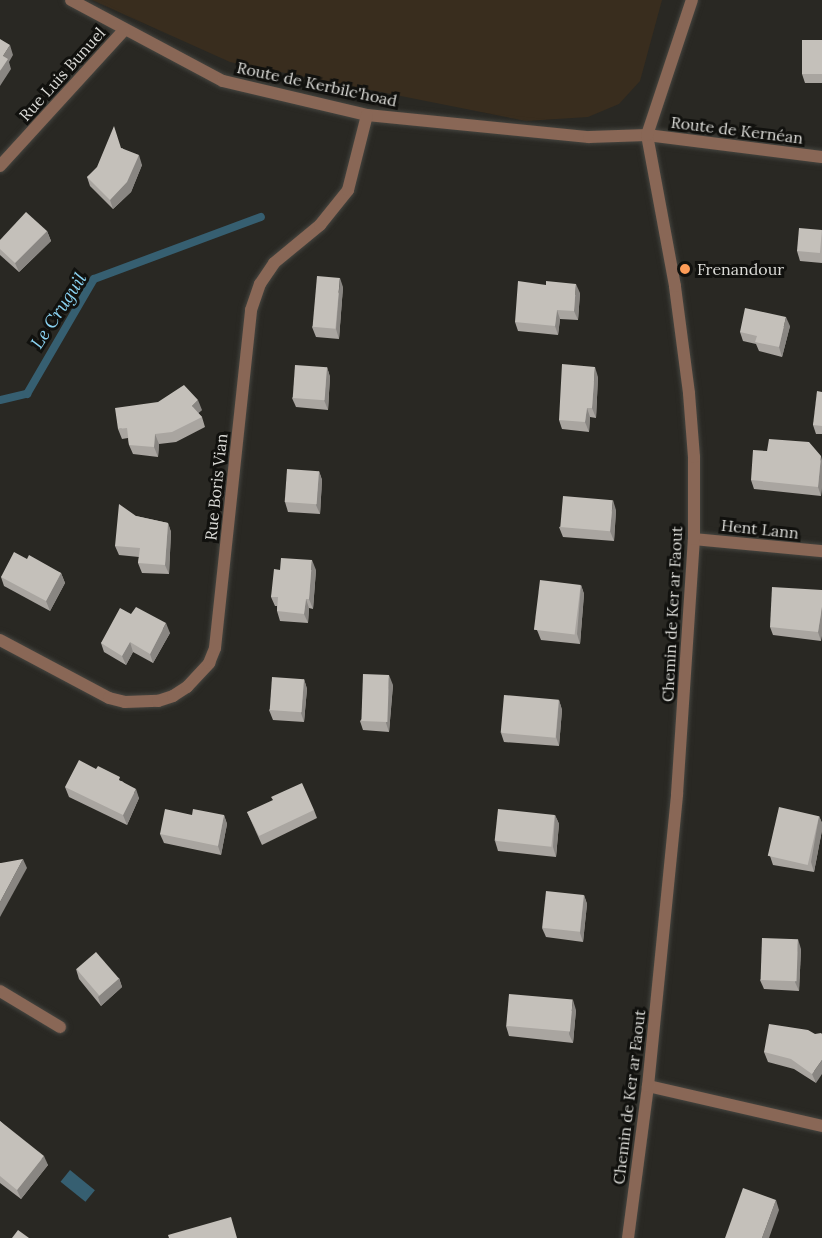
<!DOCTYPE html>
<html>
<head>
<meta charset="utf-8">
<style>
	body { margin:0 }
	#map { position:relative; width:822px; height:1238px; overflow:hidden; background:#292823; font-family:Lora,serif }
	div>[style] { position:absolute }
	[style*='--x'] { left:calc(var(--x)*1px); top:calc(var(--y)*1px); width:calc(var(--w)*1px); rotate:calc(var(--a)*1deg) }
	.commercial>* { inset:0; background:#392d1e }
	.water>* { inset:0; background:#365f71; transform-origin:0 0 }
	.stream>* { height:8px; margin:-4px; padding:0 4px; transform-origin:4px; border-radius:4px; background:#365f71 }
	.roads { filter:drop-shadow(0 0 2px #454540) drop-shadow(0 0 2px #454540) }
	.minor>* { height:12px; margin:-6px; padding:0 6px; transform-origin:6px; border-radius:6px; background:#896756 }
	.wall>* { inset:0; background:#a9a5a0 }
	.shaded-wall>* { inset:0; background:#898682 }
	.building>* { inset:0; background:#c4c0ba; transform-origin:0 0 }
	.dots>* { width:16px; height:16px; translate:-50% -50%; box-sizing:border-box; border:3px solid #11110e; border-radius:50% }
	span { translate:-50% -50%; white-space:nowrap; text-align:center; line-height:1.15; -webkit-text-stroke:6px #11110e; paint-order:stroke }
	.street-label { font-size:16px; color:#dbdbd7 }
	.poi-label { font-size:16px; color:#dbdbd7 }
	.left { translate:0 -50%; text-align:left }
	.water-label { font-size:18px; color:#8ad2f1; font-style:italic }
</style>
</head>
<body>
<div id="map">
	<div class="commercial">
		<div style="clip-path:polygon(92px 0,662px 0,640px 81px,619px 104px,588px 117px,526px 121px,230px 62px)"></div>
	</div>
	<div class="water">
		<div style="left:70px;top:1170px;width:32px;height:15px;rotate:39deg"></div>
	</div>
	<div class="stream">
		<div style="--x:0;--y:400;--w:28;--a:-13"></div>
		<div style="--x:27;--y:394;--w:133;--a:-59.8"></div>
		<div style="--x:94;--y:279;--w:178;--a:-20.4"></div>
	</div>
	<div class="roads">
		<div class="minor">
			<div style="--x:71;--y:0;--w:172;--a:28.1"></div>
			<div style="--x:223;--y:81;--w:148;--a:13.3"></div>
			<div style="--x:367;--y:115;--w:223;--a:5.7"></div>
			<div style="--x:589;--y:137;--w:58;--a:-2"></div>
			<div style="--x:647;--y:135;--w:176;--a:7.2"></div>
			<div style="--x:0;--y:166;--w:184;--a:-47.6"></div>
			<div style="--x:694;--y:539;--w:129;--a:5.4"></div>
			<div style="--x:0;--y:640;--w:123;--a:28"></div>
			<div style="--x:109;--y:698;--w:16;--a:14"></div>
			<div style="--x:125;--y:702;--w:33;--a:-2"></div>
			<div style="--x:158;--y:701;--w:16;--a:-18"></div>
			<div style="--x:173;--y:696;--w:17;--a:-33"></div>
			<div style="--x:187;--y:687;--w:33;--a:-47"></div>
			<div style="--x:209;--y:663;--w:16;--a:-68"></div>
			<div style="--x:215;--y:648;--w:340;--a:-83.9"></div>
			<div style="--x:251;--y:310;--w:28;--a:-71"></div>
			<div style="--x:260;--y:284;--w:25;--a:-56"></div>
			<div style="--x:274;--y:263;--w:60;--a:-39.6"></div>
			<div style="--x:320;--y:225;--w:45;--a:-51.3"></div>
			<div style="--x:348;--y:190;--w:77;--a:-75.8"></div>
			<div style="--x:0;--y:991;--w:70;--a:31"></div>
			<div style="--x:648;--y:1086;--w:179;--a:12.9"></div>
			<div style="--x:628;--y:1238;--w:153;--a:-82.5"></div>
			<div style="--x:648;--y:1086;--w:293;--a:-84.3"></div>
			<div style="--x:677;--y:794;--w:256;--a:-86.2"></div>
			<div style="--x:694;--y:539;--w:82;--a:-90"></div>
			<div style="--x:694;--y:457;--w:64;--a:-94.5"></div>
			<div style="--x:689;--y:393;--w:108;--a:-97.5"></div>
			<div style="--x:675;--y:286;--w:154;--a:-100.5"></div>
			<div style="--x:647;--y:135;--w:142;--a:-71.6"></div>
		</div>
	</div>
	<div class="wall">
		<div style="clip-path:polygon(822px 40px,822px 83px,805px 83px,802px 74px)"></div>
		<div style="clip-path:polygon(122px 148px,142px 165px,131px 192px,113px 209px,90px 186px,87px 177px)"></div>
		<div style="clip-path:polygon(822px 230px,822px 263px,800px 261px,797px 251px)"></div>
		<div style="clip-path:polygon(47px 231px,51px 241px,19px 272px,0 255px,0 240px)"></div>
		<div style="clip-path:polygon(343px 287px,339px 339px,316px 337px,312px 327px)"></div>
		<div style="clip-path:polygon(580px 293px,578px 320px,560px 319px,558px 335px,518px 331px,515px 322px)"></div>
		<div style="clip-path:polygon(790px 326px,782px 357px,759px 351px,756px 344px,743px 341px,740px 332px)"></div>
		<div style="clip-path:polygon(327px 367px,330px 377px,328px 410px,296px 407px,292px 398px)"></div>
		<div style="clip-path:polygon(598px 377px,596px 418px,590px 417px,589px 432px,562px 429px,559px 420px)"></div>
		<div style="clip-path:polygon(822px 392px,822px 434px,816px 434px,813px 425px)"></div>
		<div style="clip-path:polygon(202px 410px,198px 413px,202px 417px,205px 427px,176px 442px,159px 444px,158px 457px,133px 454px,129px 445px,128px 438px,122px 439px,118px 429px)"></div>
		<div style="clip-path:polygon(822px 460px,822px 485px,821px 496px,754px 489px,751px 480px)"></div>
		<div style="clip-path:polygon(319px 471px,322px 480px,320px 514px,288px 512px,285px 502px)"></div>
		<div style="clip-path:polygon(616px 510px,614px 541px,563px 537px,559px 527px)"></div>
		<div style="clip-path:polygon(136px 516px,168px 523px,171px 532px,169px 574px,142px 573px,138px 563px,139px 557px,119px 555px,115px 546px)"></div>
		<div style="clip-path:polygon(27px 559px,61px 573px,65px 583px,50px 611px,4px 586px,1px 577px)"></div>
		<div style="clip-path:polygon(280px 570px,316px 570px,313px 609px,309px 608px,308px 623px,280px 621px,277px 611px,277px 606px,275px 606px,271px 597px)"></div>
		<div style="clip-path:polygon(581px 585px,584px 594px,580px 644px,541px 640px,537px 630px)"></div>
		<div style="clip-path:polygon(822px 590px,821px 641px,773px 635px,770px 627px)"></div>
		<div style="clip-path:polygon(131px 614px,170px 633px,153px 663px,133px 652px,126px 665px,104px 652px,101px 643px)"></div>
		<div style="clip-path:polygon(304px 679px,307px 689px,304px 722px,273px 720px,269px 710px)"></div>
		<div style="clip-path:polygon(393px 685px,389px 732px,363px 730px,360px 721px)"></div>
		<div style="clip-path:polygon(559px 700px,562px 710px,559px 746px,504px 742px,501px 733px)"></div>
		<div style="clip-path:polygon(122px 781px,139px 798px,127px 825px,69px 797px,65px 787px)"></div>
		<div style="clip-path:polygon(314px 810px,317px 818px,262px 845px,247px 812px)"></div>
		<div style="clip-path:polygon(192px 815px,224px 815px,227px 824px,221px 855px,164px 843px,160px 834px)"></div>
		<div style="clip-path:polygon(555px 815px,559px 824px,556px 857px,498px 851px,495px 841px)"></div>
		<div style="clip-path:polygon(819px 816px,822px 823px,822px 830px,814px 872px,773px 865px,770px 856px)"></div>
		<div style="clip-path:polygon(584px 895px,587px 904px,583px 942px,546px 937px,542px 928px)"></div>
		<div style="clip-path:polygon(801px 949px,799px 991px,764px 989px,760px 980px)"></div>
		<div style="clip-path:polygon(76px 969px,119px 978px,122px 987px,101px 1006px,79px 979px)"></div>
		<div style="clip-path:polygon(576px 1010px,573px 1043px,509px 1036px,506px 1026px)"></div>
		<div style="clip-path:polygon(808px 1030px,816px 1083px,794px 1069px,768px 1062px,764px 1052px)"></div>
		<div style="clip-path:polygon(0 1121px,48px 1165px,21px 1199px,0 1183px)"></div>
	</div>
	<div class="shaded-wall">
		<div style="clip-path:polygon(10px 45px,13px 55px,9px 62px,11px 69px,0 86px,0 71px,3px 56px)"></div>
		<div style="clip-path:polygon(139px 155px,142px 165px,131px 192px,113px 209px,110px 200px)"></div>
		<div style="clip-path:polygon(47px 231px,51px 241px,19px 272px,15px 263px)"></div>
		<div style="clip-path:polygon(340px 278px,343px 287px,339px 339px,336px 329px)"></div>
		<div style="clip-path:polygon(576px 284px,580px 293px,578px 320px,574px 311px)"></div>
		<div style="clip-path:polygon(557px 310px,560px 319px,558px 335px,555px 326px)"></div>
		<div style="clip-path:polygon(786px 317px,790px 326px,782px 357px,779px 347px)"></div>
		<div style="clip-path:polygon(327px 367px,330px 377px,328px 410px,324px 400px)"></div>
		<div style="clip-path:polygon(595px 367px,598px 377px,596px 418px,592px 408px)"></div>
		<div style="clip-path:polygon(198px 400px,202px 410px,195px 416px,192px 406px)"></div>
		<div style="clip-path:polygon(587px 408px,590px 417px,589px 432px,585px 422px)"></div>
		<div style="clip-path:polygon(155px 434px,159px 444px,158px 457px,154px 447px)"></div>
		<div style="clip-path:polygon(821px 456px,822px 460px,822px 485px,821px 496px,818px 487px)"></div>
		<div style="clip-path:polygon(319px 471px,322px 480px,320px 514px,316px 505px)"></div>
		<div style="clip-path:polygon(613px 500px,616px 510px,614px 541px,610px 531px)"></div>
		<div style="clip-path:polygon(168px 523px,171px 532px,169px 574px,165px 565px)"></div>
		<div style="clip-path:polygon(312px 560px,316px 570px,313px 609px,309px 599px)"></div>
		<div style="clip-path:polygon(61px 573px,65px 583px,50px 611px,46px 601px)"></div>
		<div style="clip-path:polygon(581px 585px,584px 594px,580px 644px,577px 634px)"></div>
		<div style="clip-path:polygon(306px 599px,309px 608px,308px 623px,304px 614px)"></div>
		<div style="clip-path:polygon(822px 607px,822px 636px,821px 641px,818px 632px)"></div>
		<div style="clip-path:polygon(166px 623px,170px 633px,153px 663px,150px 654px)"></div>
		<div style="clip-path:polygon(130px 642px,133px 652px,126px 665px,122px 656px)"></div>
		<div style="clip-path:polygon(389px 675px,393px 685px,389px 732px,386px 723px)"></div>
		<div style="clip-path:polygon(304px 679px,307px 689px,304px 722px,301px 713px)"></div>
		<div style="clip-path:polygon(559px 700px,562px 710px,559px 746px,556px 737px)"></div>
		<div style="clip-path:polygon(136px 789px,139px 798px,127px 825px,123px 815px)"></div>
		<div style="clip-path:polygon(224px 815px,227px 824px,221px 855px,218px 846px)"></div>
		<div style="clip-path:polygon(555px 815px,559px 824px,556px 857px,553px 847px)"></div>
		<div style="clip-path:polygon(819px 816px,822px 823px,822px 830px,814px 872px,811px 862px)"></div>
		<div style="clip-path:polygon(23px 859px,27px 868px,0 917px,0 902px)"></div>
		<div style="clip-path:polygon(584px 895px,587px 904px,583px 942px,580px 933px)"></div>
		<div style="clip-path:polygon(798px 939px,801px 949px,799px 991px,795px 982px)"></div>
		<div style="clip-path:polygon(119px 978px,122px 987px,101px 1006px,98px 997px)"></div>
		<div style="clip-path:polygon(573px 1000px,576px 1010px,573px 1043px,569px 1034px)"></div>
		<div style="clip-path:polygon(822px 1060px,822px 1074px,816px 1083px,812px 1074px)"></div>
		<div style="clip-path:polygon(44px 1156px,48px 1165px,21px 1199px,17px 1190px)"></div>
		<div style="clip-path:polygon(776px 1200px,779px 1210px,769px 1238px,762px 1238px)"></div>
	</div>
	<div class="building">
		<div style="clip-path:polygon(0 39px,10px 45px,3px 56px,8px 59px,0 71px)"></div>
		<div style="left:802px;top:40px;width:20px;height:34px"></div>
		<div style="clip-path:polygon(114px 126px,121px 148px,139px 155px,127px 182px,110px 200px,87px 177px,97px 167px)"></div>
		<div style="clip-path:polygon(26px 212px,47px 231px,15px 263px,0 249px,0 240px)"></div>
		<div style="left:799px;top:228px;width:23px;height:23px;rotate:5deg"></div>
		<div style="left:317px;top:276px;width:23px;height:51px;rotate:5deg"></div>
		<div style="clip-path:polygon(518px 281px,546px 285px,546px 281px,576px 284px,574px 311px,557px 310px,555px 326px,515px 322px)"></div>
		<div style="clip-path:polygon(745px 308px,786px 317px,779px 347px,755px 342px,757px 336px,740px 332px)"></div>
		<div style="clip-path:polygon(562px 364px,595px 367px,592px 408px,587px 408px,585px 422px,559px 420px)"></div>
		<div style="left:295px;top:365px;width:32px;height:33px;rotate:4deg"></div>
		<div style="clip-path:polygon(184px 385px,198px 400px,192px 406px,202px 417px,172px 432px,155px 434px,154px 447px,129px 445px,127px 428px,118px 429px,115px 408px,158px 402px)"></div>
		<div style="clip-path:polygon(817px 391px,822px 392px,822px 426px,813px 425px)"></div>
		<div style="clip-path:polygon(769px 439px,809px 442px,821px 456px,818px 487px,751px 480px,753px 450px,767px 451px)"></div>
		<div style="left:287px;top:469px;width:32px;height:33px;rotate:4deg"></div>
		<div style="left:563px;top:496px;width:50px;height:31px;rotate:5deg"></div>
		<div style="clip-path:polygon(119px 504px,136px 516px,168px 523px,165px 565px,138px 563px,140px 548px,115px 546px)"></div>
		<div style="clip-path:polygon(14px 552px,27px 559px,29px 555px,61px 573px,46px 601px,1px 577px)"></div>
		<div style="clip-path:polygon(281px 558px,312px 560px,309px 599px,306px 599px,304px 614px,277px 611px,278px 597px,271px 597px,274px 569px,280px 570px)"></div>
		<div style="left:540px;top:580px;width:41px;height:50px;rotate:7deg"></div>
		<div style="clip-path:polygon(772px 587px,822px 590px,822px 607px,818px 632px,770px 627px)"></div>
		<div style="clip-path:polygon(136px 607px,166px 623px,150px 654px,130px 642px,122px 656px,101px 643px,120px 608px,131px 614px)"></div>
		<div style="left:363px;top:674px;width:26px;height:47px;rotate:2deg"></div>
		<div style="left:272px;top:677px;width:32px;height:33px;rotate:4deg"></div>
		<div style="left:504px;top:695px;width:55px;height:38px;rotate:5deg"></div>
		<div style="clip-path:polygon(79px 760px,96px 769px,98px 766px,120px 777px,119px 780px,136px 789px,123px 815px,65px 787px)"></div>
		<div style="clip-path:polygon(302px 783px,314px 810px,259px 836px,247px 812px,273px 800px,271px 797px)"></div>
		<div style="left:779px;top:807px;width:41px;height:50px;rotate:13deg"></div>
		<div style="clip-path:polygon(165px 809px,192px 815px,193px 809px,224px 815px,218px 846px,160px 834px)"></div>
		<div style="left:498px;top:809px;width:57px;height:32px;rotate:6deg"></div>
		<div style="clip-path:polygon(23px 859px,0 902px,0 863px,1px 863px)"></div>
		<div style="left:546px;top:891px;width:38px;height:37px;rotate:6deg"></div>
		<div style="left:762px;top:938px;width:36px;height:42px;rotate:2deg"></div>
		<div style="left:96px;top:952px;width:35px;height:26px;rotate:49deg"></div>
		<div style="left:509px;top:994px;width:64px;height:32px;rotate:5deg"></div>
		<div style="clip-path:polygon(769px 1024px,808px 1030px,815px 1034px,821px 1033px,822px 1034px,822px 1060px,812px 1074px,791px 1059px,764px 1052px)"></div>
		<div style="clip-path:polygon(0 1121px,44px 1156px,17px 1190px,0 1176px)"></div>
		<div style="clip-path:polygon(743px 1188px,776px 1200px,762px 1238px,725px 1238px)"></div>
		<div style="clip-path:polygon(231px 1217px,237px 1238px,169px 1238px,168px 1235px)"></div>
		<div style="clip-path:polygon(18px 1230px,29px 1238px,12px 1238px)"></div>
	</div>
	<div class="dots">
		<div style="left:685px;top:269px;background:#fd9c57"></div>
	</div>
	<div class="street-label">
		<span style="left:62px;top:74px;rotate:-48deg">Rue Luis Bunuel</span>
		<span style="left:317px;top:84px;rotate:12deg">Route de Kerbilc'hoad</span>
		<span style="left:737px;top:130px;rotate:7deg">Route de Kernéan</span>
		<span style="left:216px;top:487px;rotate:-84deg">Rue Boris Vian</span>
		<span style="left:760px;top:529px;rotate:6deg">Hent Lann</span>
		<span style="left:672px;top:614px;rotate:-87deg">Chemin de Ker ar Faout</span>
		<span style="left:629px;top:1097px;rotate:-83deg">Chemin de Ker ar Faout</span>
	</div>
	<div class="poi-label">
		<span class="left" style="left:697px;top:269px">Frenandour</span>
	</div>
	<div class="water-label">
		<span style="left:59px;top:311px;rotate:-57deg">Le Cruguil</span>
	</div>
</div>
</body>
</html>
